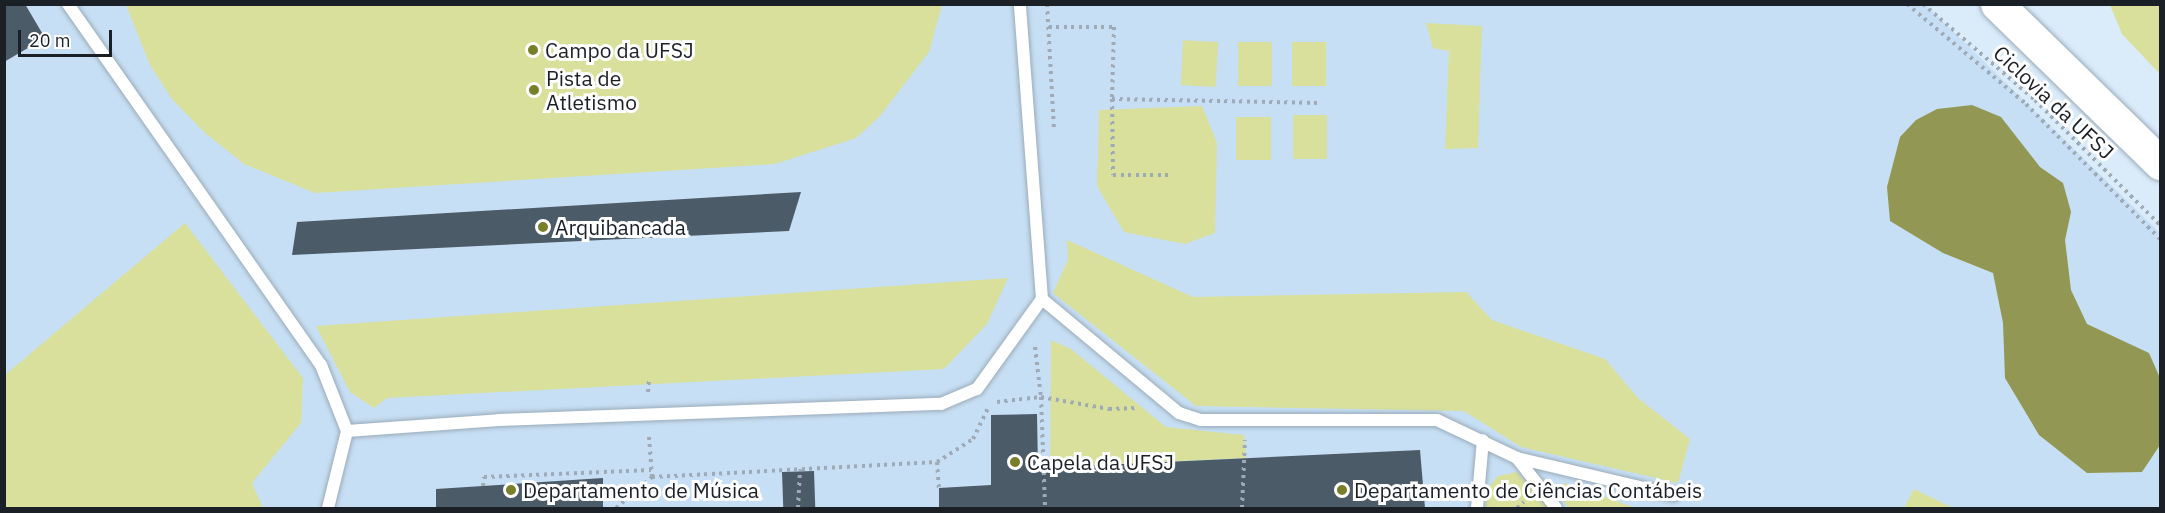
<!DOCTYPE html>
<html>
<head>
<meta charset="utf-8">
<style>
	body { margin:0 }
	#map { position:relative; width:2165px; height:513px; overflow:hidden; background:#daebfa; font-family:"IBM Plex Sans",sans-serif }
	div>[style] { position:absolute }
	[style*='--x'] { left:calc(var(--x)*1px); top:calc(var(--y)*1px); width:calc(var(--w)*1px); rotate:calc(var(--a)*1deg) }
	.built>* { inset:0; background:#c7dff4 }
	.green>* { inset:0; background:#d8e09b; transform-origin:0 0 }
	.water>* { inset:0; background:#929853 }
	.building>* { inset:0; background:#4c5b68; transform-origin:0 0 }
	.path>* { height:4px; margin-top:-2px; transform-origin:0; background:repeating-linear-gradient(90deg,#9eabb7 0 3px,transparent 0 7.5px) }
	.roads { filter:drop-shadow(0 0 2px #9aabb9) drop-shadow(0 0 2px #9aabb9) }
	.service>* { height:12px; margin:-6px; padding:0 6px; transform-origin:6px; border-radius:6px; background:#fff }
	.trunk>* { height:33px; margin:-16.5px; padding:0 16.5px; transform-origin:16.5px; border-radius:16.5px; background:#fff }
	.dots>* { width:16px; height:16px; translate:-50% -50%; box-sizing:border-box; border:3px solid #fff; border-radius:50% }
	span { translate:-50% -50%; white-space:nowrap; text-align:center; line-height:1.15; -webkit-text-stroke:6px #fff; paint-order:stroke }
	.poi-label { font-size:21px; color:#1a2026 }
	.left { translate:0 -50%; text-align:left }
	.street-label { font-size:21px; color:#1a2026 }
	.frame { position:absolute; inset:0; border:6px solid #1a2026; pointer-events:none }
	.scale { position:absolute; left:18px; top:30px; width:94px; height:27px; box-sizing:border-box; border:3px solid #1a2026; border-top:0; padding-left:8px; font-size:18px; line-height:21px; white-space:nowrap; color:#1a2026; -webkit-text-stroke:4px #fff; paint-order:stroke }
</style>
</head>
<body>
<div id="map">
	<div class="built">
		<div style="clip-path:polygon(4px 5px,1926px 5px,2160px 233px,2160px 508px,5px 508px)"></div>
	</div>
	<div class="green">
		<div style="clip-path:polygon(126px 5px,126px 4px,942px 5px,929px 52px,880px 116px,856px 138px,775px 164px,315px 193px,244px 164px,204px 132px,172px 99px,150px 65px)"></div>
		<div style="clip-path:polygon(2110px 5px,2160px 5px,2160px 74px,2122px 34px)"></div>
		<div style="clip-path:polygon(1426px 23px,1482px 26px,1478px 148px,1445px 149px,1449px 51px,1433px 48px)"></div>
		<div style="left:1218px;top:42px;width:45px;height:35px;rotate:93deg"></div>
		<div style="left:1238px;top:42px;width:34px;height:44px"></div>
		<div style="left:1292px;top:42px;width:34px;height:44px"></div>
		<div style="clip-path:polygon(1202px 106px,1217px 143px,1215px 233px,1185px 244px,1124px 232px,1097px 186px,1099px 110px)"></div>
		<div style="left:1293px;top:115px;width:34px;height:44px"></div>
		<div style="left:1236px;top:117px;width:35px;height:43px"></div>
		<div style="clip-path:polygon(185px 223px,303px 378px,301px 423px,252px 483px,263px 508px,5px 508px,5px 375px)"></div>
		<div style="clip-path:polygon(1067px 240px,1193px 297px,1466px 292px,1492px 320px,1605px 359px,1638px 398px,1690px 439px,1678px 483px,1521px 447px,1464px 411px,1196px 406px,1053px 293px,1068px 260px)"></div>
		<div style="clip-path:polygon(1008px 278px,987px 324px,944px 369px,387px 398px,374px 408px,350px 392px,316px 326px)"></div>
		<div style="clip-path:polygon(1051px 340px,1071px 349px,1166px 427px,1244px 435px,1246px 458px,1050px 467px)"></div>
		<div style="clip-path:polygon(1517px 472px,1543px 501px,1549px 508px,1485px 508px,1489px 487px,1498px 476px)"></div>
		<div style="clip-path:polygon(1565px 483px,1636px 508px,1569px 508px,1556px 492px)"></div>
		<div style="clip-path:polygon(1914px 489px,1953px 508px,1904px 508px)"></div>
	</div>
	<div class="water">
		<div style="clip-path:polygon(1972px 105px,2001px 117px,2040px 167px,2063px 183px,2071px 212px,2065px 240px,2071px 290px,2087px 324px,2149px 353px,2160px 378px,2160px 445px,2142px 472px,2087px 473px,2039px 435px,2005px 378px,2003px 323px,1993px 273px,1943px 253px,1890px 221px,1887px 187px,1900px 137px,1916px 120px,1937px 109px)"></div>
	</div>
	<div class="building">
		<div style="clip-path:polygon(4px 4px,25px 4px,45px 38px,4px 62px)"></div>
		<div style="clip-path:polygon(801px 192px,789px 231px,292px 255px,297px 222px)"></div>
		<div style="clip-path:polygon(1037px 414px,1038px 468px,1420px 450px,1425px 508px,939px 508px,939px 488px,991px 485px,991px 415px)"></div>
		<div style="left:814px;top:471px;width:37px;height:32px;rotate:88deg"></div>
		<div style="clip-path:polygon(603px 478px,603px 508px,436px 508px,436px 489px)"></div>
	</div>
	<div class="path">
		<div style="--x:1047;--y:4;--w:126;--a:86.8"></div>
		<div style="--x:1907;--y:4;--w:155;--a:40"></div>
		<div style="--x:2026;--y:104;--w:190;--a:45.2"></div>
		<div style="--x:1923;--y:4;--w:148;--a:40.6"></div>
		<div style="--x:2035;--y:100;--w:177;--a:45"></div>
		<div style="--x:1049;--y:27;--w:65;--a:0"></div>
		<div style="--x:1114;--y:27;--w:72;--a:91.6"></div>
		<div style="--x:1112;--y:99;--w:210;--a:1.1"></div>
		<div style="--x:1112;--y:99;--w:76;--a:89.2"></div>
		<div style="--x:1113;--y:175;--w:56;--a:0"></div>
		<div style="--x:1035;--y:347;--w:50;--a:83.2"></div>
		<div style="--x:1041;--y:397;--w:69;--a:10"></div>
		<div style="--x:1109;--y:409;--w:29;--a:-2"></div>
		<div style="--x:648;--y:392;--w:11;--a:-85"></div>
		<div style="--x:997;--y:402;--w:44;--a:-6.5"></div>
		<div style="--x:1041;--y:397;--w:111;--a:87.9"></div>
		<div style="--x:937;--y:462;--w:26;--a:86"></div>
		<div style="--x:652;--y:477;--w:285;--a:-3"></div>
		<div style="--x:937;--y:462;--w:43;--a:-32.6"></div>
		<div style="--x:973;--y:439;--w:34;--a:-64"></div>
		<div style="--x:483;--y:486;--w:9;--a:-84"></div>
		<div style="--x:484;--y:477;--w:167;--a:-2.4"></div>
		<div style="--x:616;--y:508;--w:48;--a:-40.7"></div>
		<div style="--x:652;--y:477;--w:41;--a:-94.2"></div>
		<div style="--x:798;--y:508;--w:39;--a:-87"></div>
		<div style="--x:1242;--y:508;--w:68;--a:-87.5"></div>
		<div style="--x:1517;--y:508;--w:9;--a:-41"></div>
	</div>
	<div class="roads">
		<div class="service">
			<div style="--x:68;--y:4;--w:441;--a:55"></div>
			<div style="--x:321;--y:365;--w:71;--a:68.5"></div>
			<div style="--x:347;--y:431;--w:152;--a:-4.1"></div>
			<div style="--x:499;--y:420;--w:442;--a:-2.1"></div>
			<div style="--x:941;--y:404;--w:39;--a:-23"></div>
			<div style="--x:977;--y:389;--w:111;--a:-54.2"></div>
			<div style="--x:1042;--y:299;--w:296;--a:-94.3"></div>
			<div style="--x:1042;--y:299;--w:178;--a:39.8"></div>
			<div style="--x:1179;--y:413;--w:23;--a:18"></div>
			<div style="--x:1201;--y:420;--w:236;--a:0"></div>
			<div style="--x:1437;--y:420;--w:89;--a:25.4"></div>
			<div style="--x:1517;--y:458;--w:63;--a:52"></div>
			<div style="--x:1517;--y:458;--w:161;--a:13.3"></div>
			<div style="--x:328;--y:508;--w:79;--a:-76.1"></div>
			<div style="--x:1477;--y:508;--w:68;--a:-85"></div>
		</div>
		<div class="trunk">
			<div style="--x:1997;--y:4;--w:228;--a:44.3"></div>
		</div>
	</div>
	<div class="dots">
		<div style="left:533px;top:50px;background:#787f29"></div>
		<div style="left:534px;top:90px;background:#787f29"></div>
		<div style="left:543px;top:227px;background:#787f29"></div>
		<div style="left:1015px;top:462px;background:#787f29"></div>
		<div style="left:511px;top:490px;background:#787f29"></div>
		<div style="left:1342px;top:490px;background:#787f29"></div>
	</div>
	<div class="poi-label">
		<span class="left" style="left:545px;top:50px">Campo da UFSJ</span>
		<span class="left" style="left:546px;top:90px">Pista de<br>Atletismo</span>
		<span class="left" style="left:555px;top:227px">Arquibancada</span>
		<span class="left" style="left:1027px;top:462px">Capela da UFSJ</span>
		<span class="left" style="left:523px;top:490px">Departamento de Música</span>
		<span class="left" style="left:1354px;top:490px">Departamento de Ciências Contábeis</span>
	</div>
	<div class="street-label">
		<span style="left:2054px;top:102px;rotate:43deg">Ciclovia da UFSJ</span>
	</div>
	<div class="frame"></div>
	<div class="scale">20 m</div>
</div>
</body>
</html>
